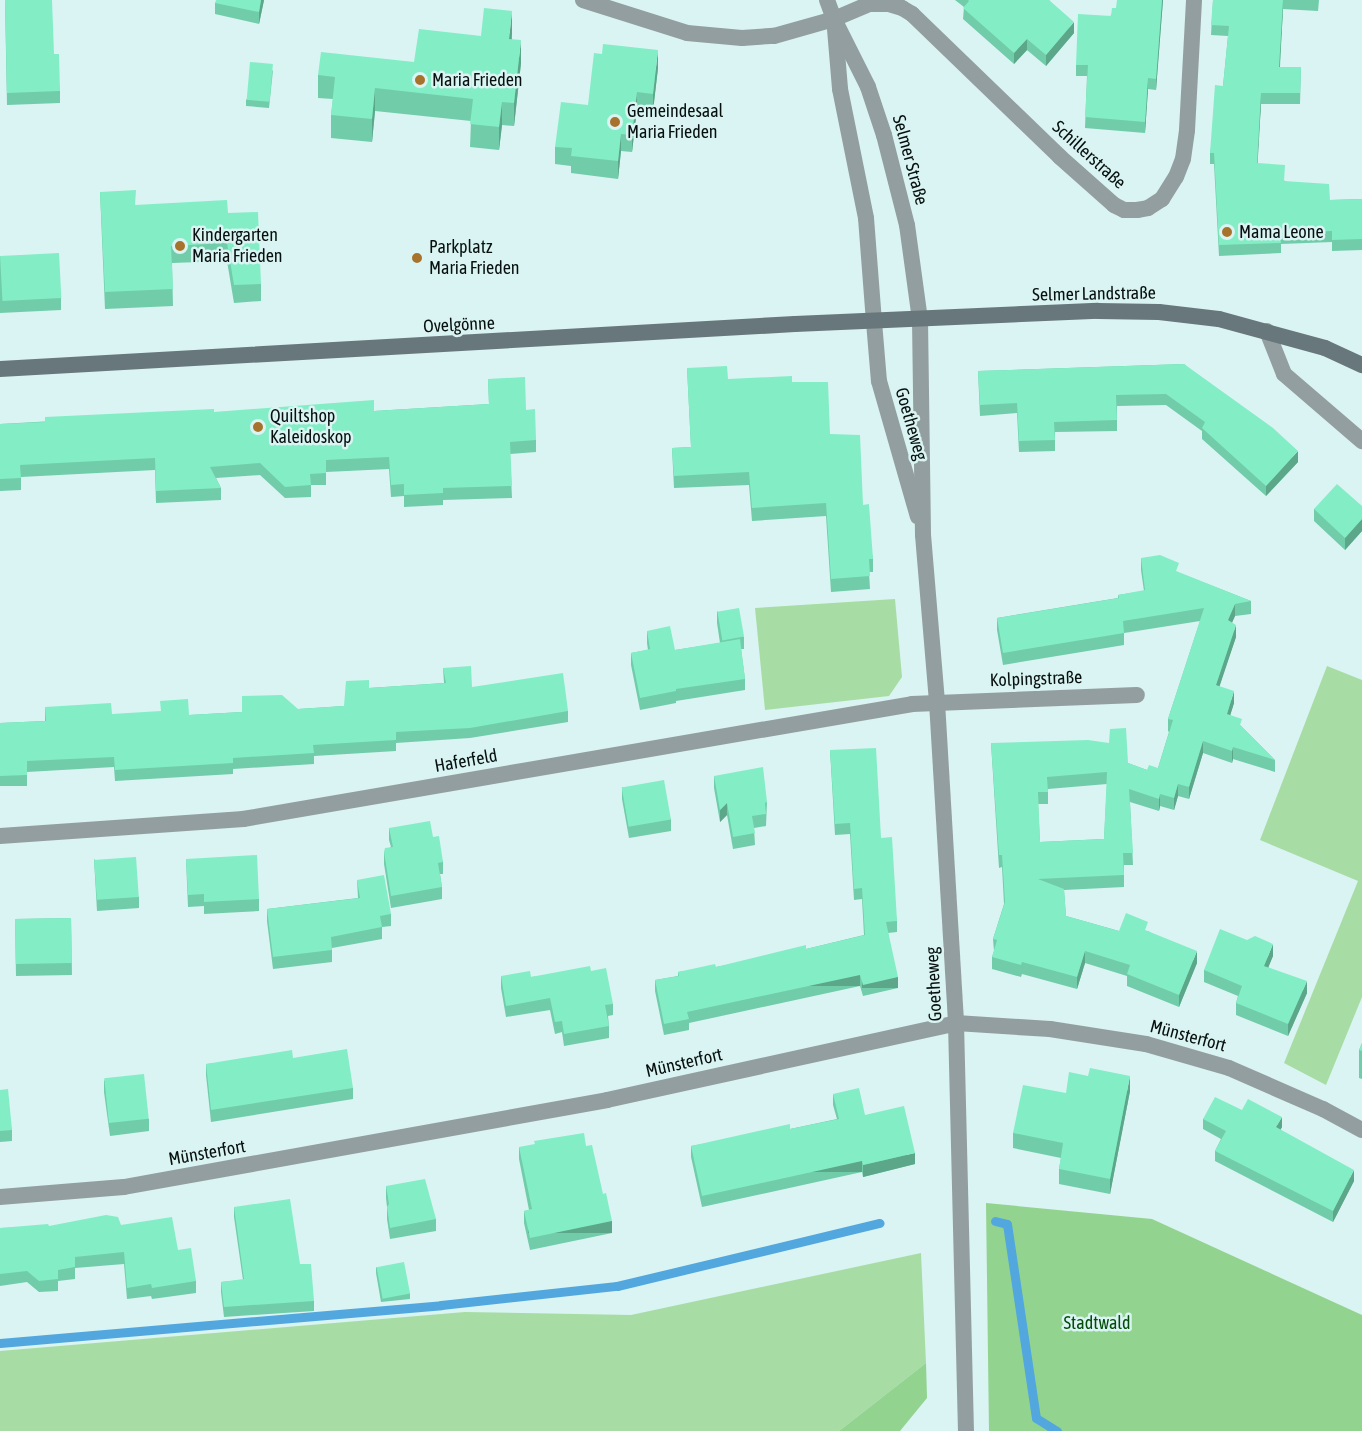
<!DOCTYPE html>
<html>
<head>
<meta charset="utf-8">
<style>
	body { margin:0 }
	#map { position:relative; width:1362px; height:1431px; overflow:hidden; background:#d9f4f2; font-family:"Asap Condensed",sans-serif }
	div>[style] { position:absolute }
	[style*='--x'] { left:calc(var(--x)*1px); top:calc(var(--y)*1px); width:calc(var(--w)*1px); rotate:calc(var(--a)*1deg) }
	.green>* { inset:0; background:#a7dda4 }
	.forest>* { inset:0; background:#92d38f }
	.stream>* { height:9px; margin:-4.5px; padding:0 4.5px; transform-origin:4.5px; border-radius:4.5px; background:#52a7de }
	.minor>* { height:16px; margin:-8px; padding:0 8px; transform-origin:8px; border-radius:8px; background:#939ea0 }
	.tertiary>* { height:16px; margin:-8px; padding:0 8px; transform-origin:8px; border-radius:8px; background:#939ea0 }
	.secondary>* { height:16px; margin:-8px; padding:0 8px; transform-origin:8px; border-radius:8px; background:#68777b }
	.wall>* { inset:0; background:#71cca9; transform-origin:0 0 }
	.shaded-wall>* { inset:0; background:#5ca68a; transform-origin:0 0 }
	.building>* { inset:0; background:#83edc5; transform-origin:0 0 }
	.dots>* { width:16px; height:16px; translate:-50% -50%; box-sizing:border-box; border:3px solid #d9f4f2; border-radius:50% }
	span { translate:-50% -50%; white-space:nowrap; text-align:center; line-height:1.15; -webkit-text-stroke:5px #d9f4f2; paint-order:stroke }
	.poi-label { font-size:18px; color:#07100f }
	.left { translate:0 -50%; text-align:left }
	.street-label { font-size:18px; color:#07100f }
	.park-label { font-size:18px; color:#044b08 }
</style>
</head>
<body>
<div id="map">
	<div class="green">
		<div style="clip-path:polygon(895px 599px,902px 677px,889px 696px,765px 710px,755px 608px)"></div>
		<div style="clip-path:polygon(1327px 666px,1362px 680px,1362px 997px,1326px 1085px,1284px 1063px,1358px 881px,1260px 840px)"></div>
		<div style="clip-path:polygon(921px 1253px,926px 1363px,839px 1431px,0 1431px,0 1351px,465px 1312px,631px 1315px)"></div>
	</div>
	<div class="forest">
		<div style="clip-path:polygon(986px 1203px,1152px 1219px,1362px 1315px,1362px 1431px,989px 1431px)"></div>
		<div style="clip-path:polygon(926px 1363px,927px 1398px,900px 1431px,839px 1431px)"></div>
	</div>
	<div class="stream">
		<div style="--x:995;--y:1221;--w:12;--a:14"></div>
		<div style="--x:1007;--y:1224;--w:196;--a:81.5"></div>
		<div style="--x:1036;--y:1418;--w:25;--a:32"></div>
		<div style="--x:0;--y:1343;--w:443;--a:-4.9"></div>
		<div style="--x:441;--y:1305;--w:177;--a:-6.2"></div>
		<div style="--x:617;--y:1286;--w:270;--a:-13.5"></div>
	</div>
	<div class="minor">
		<div style="--x:583;--y:0;--w:109;--a:17.6"></div>
		<div style="--x:687;--y:33;--w:55;--a:5.2"></div>
		<div style="--x:742;--y:38;--w:32;--a:-4"></div>
		<div style="--x:774;--y:36;--w:62;--a:-15.8"></div>
		<div style="--x:834;--y:19;--w:38;--a:-23"></div>
		<div style="--x:869;--y:4;--w:20;--a:0"></div>
		<div style="--x:889;--y:4;--w:14;--a:17"></div>
		<div style="--x:902;--y:8;--w:12;--a:31"></div>
		<div style="--x:912;--y:14;--w:206;--a:44"></div>
		<div style="--x:1060;--y:157;--w:72;--a:41.6"></div>
		<div style="--x:1114;--y:205;--w:11;--a:27"></div>
		<div style="--x:1124;--y:210;--w:13;--a:0"></div>
		<div style="--x:1137;--y:210;--w:11;--a:-10"></div>
		<div style="--x:1148;--y:208;--w:17;--a:-33"></div>
		<div style="--x:1162;--y:199;--w:26;--a:-58"></div>
		<div style="--x:1176;--y:177;--w:19;--a:-69"></div>
		<div style="--x:1183;--y:159;--w:29;--a:-82"></div>
		<div style="--x:1187;--y:130;--w:130;--a:-86.9"></div>
		<div style="--x:827;--y:0;--w:20;--a:70"></div>
		<div style="--x:834;--y:19;--w:76;--a:63.4"></div>
		<div style="--x:868;--y:87;--w:51;--a:71.6"></div>
		<div style="--x:884;--y:135;--w:93;--a:75.7"></div>
		<div style="--x:907;--y:225;--w:96;--a:82.2"></div>
		<div style="--x:835;--y:29;--w:60;--a:85.2"></div>
		<div style="--x:840;--y:89;--w:132;--a:78.6"></div>
		<div style="--x:866;--y:218;--w:104;--a:85.6"></div>
		<div style="--x:1267;--y:331;--w:46;--a:68.4"></div>
		<div style="--x:1284;--y:374;--w:103;--a:40.7"></div>
		<div style="--x:0;--y:836;--w:244;--a:-4"></div>
		<div style="--x:243;--y:819;--w:679;--a:-9.75"></div>
		<div style="--x:912;--y:704;--w:225;--a:-2.3"></div>
		<div style="--x:0;--y:1197;--w:124;--a:-4.6"></div>
		<div style="--x:124;--y:1187;--w:491;--a:-10.2"></div>
		<div style="--x:607;--y:1100;--w:357;--a:-12.4"></div>
		<div style="--x:956;--y:1023;--w:94;--a:3.7"></div>
		<div style="--x:1050;--y:1029;--w:97;--a:8.9"></div>
		<div style="--x:1146;--y:1044;--w:86;--a:16.1"></div>
		<div style="--x:1229;--y:1068;--w:103;--a:23.6"></div>
		<div style="--x:1323;--y:1109;--w:44;--a:28.3"></div>
	</div>
	<div class="tertiary">
		<div style="--x:920;--y:320;--w:215;--a:89.2"></div>
		<div style="--x:923;--y:535;--w:168;--a:85.2"></div>
		<div style="--x:937;--y:702;--w:322;--a:86.6"></div>
		<div style="--x:956;--y:1023;--w:408;--a:88.6"></div>
		<div style="--x:874;--y:322;--w:59;--a:85.2"></div>
		<div style="--x:879;--y:381;--w:141;--a:74"></div>
	</div>
	<div class="secondary">
		<div style="--x:0;--y:369;--w:796;--a:-3.24"></div>
		<div style="--x:795;--y:324;--w:303;--a:-2.5"></div>
		<div style="--x:1098;--y:311;--w:61;--a:0.9"></div>
		<div style="--x:1159;--y:312;--w:60;--a:6.7"></div>
		<div style="--x:1219;--y:319;--w:110;--a:15.3"></div>
		<div style="--x:1325;--y:348;--w:41;--a:24.7"></div>
	</div>
	<div class="wall">
		<div style="clip-path:polygon(5px 0,54px 54px,60px 91px,60px 103px,7px 105px)"></div>
		<div style="clip-path:polygon(264px 0,259px 24px,215px 14px,215px 3px)"></div>
		<div style="clip-path:polygon(955px 0,1049px 0,1074px 33px,1046px 66px,1027px 50px,1014px 64px,963px 19px,964px 7px)"></div>
		<div style="clip-path:polygon(1163px 0,1156px 90px,1148px 89px,1145px 133px,1085px 128px,1087px 76px,1076px 76px,1076px 65px,1116px 8px)"></div>
		<div style="clip-path:polygon(1213px 0,1319px 0,1318px 11px,1283px 9px,1280px 67px,1301px 67px,1300px 104px,1261px 104px,1257px 163px,1285px 181px,1330px 200px,1362px 199px,1362px 250px,1332px 251px,1332px 242px,1281px 244px,1281px 253px,1219px 256px,1214px 164px,1210px 164px,1210px 153px,1223px 86px,1228px 36px,1211px 35px)"></div>
		<div style="clip-path:polygon(512px 33px,512px 39px,521px 63px,514px 126px,502px 125px,499px 150px,470px 147px,471px 121px,375px 111px,372px 142px,331px 138px,331px 115px,333px 99px,318px 98px,318px 75px,414px 62px,481px 36px)"></div>
		<div style="clip-path:polygon(658px 68px,653px 111px,637px 109px,632px 152px,621px 151px,618px 179px,571px 173px,571px 166px,555px 164px,555px 147px)"></div>
		<div style="clip-path:polygon(273px 70px,269px 108px,246px 106px,246px 100px)"></div>
		<div style="clip-path:polygon(100px 192px,136px 205px,228px 213px,261px 284px,261px 301px,234px 303px,227px 261px,172px 263px,173px 306px,105px 309px)"></div>
		<div style="clip-path:polygon(0 256px,61px 298px,61px 310px,0 313px)"></div>
		<div style="clip-path:polygon(1184px 364px,1298px 462px,1266px 496px,1202px 439px,1202px 431px,1166px 405px,1117px 406px,1117px 431px,1055px 432px,1055px 451px,1019px 452px,1017px 413px,980px 416px,978px 371px)"></div>
		<div style="clip-path:polygon(687px 368px,728px 379px,792px 382px,830px 434px,863px 505px,873px 559px,873px 572px,869px 572px,870px 589px,831px 592px,826px 516px,752px 521px,749px 485px,674px 488px,672px 448px,691px 447px)"></div>
		<div style="clip-path:polygon(488px 379px,526px 410px,536px 440px,536px 452px,510px 454px,512px 498px,443px 500px,443px 505px,404px 507px,404px 496px,391px 497px,389px 469px,326px 472px,326px 485px,311px 485px,311px 497px,285px 498px,260px 475px,216px 478px,221px 488px,221px 500px,156px 503px,155px 470px,21px 477px,21px 490px,0 491px,0 424px,214px 412px,374px 411px,489px 404px)"></div>
		<div style="clip-path:polygon(1362px 506px,1362px 531px,1345px 550px,1314px 521px,1314px 509px)"></div>
		<div style="clip-path:polygon(evenodd,1141px 558px,1251px 601px,1251px 614px,1235px 616px,1232px 622px,1236px 637px,1219px 686px,1234px 703px,1230px 715px,1275px 760px,1275px 772px,1233px 759px,1232px 763px,1203px 753px,1189px 799px,1178px 796px,1174px 810px,1160px 806px,1159px 811px,1130px 802px,1133px 865px,1124px 865px,1124px 887px,1064px 890px,1066px 916px,1119px 931px,1148px 931px,1197px 963px,1179px 1007px,1127px 986px,1127px 976px,1085px 963px,1077px 989px,1022px 974px,1021px 977px,992px 969px,992px 957px,994px 951px,993px 939px,1004px 904px,1002px 867px,999px 868px,991px 743px,1128px 763px,1147px 770px,1158px 768px,1169px 732px,1168px 731px,1168px 719px,1200px 621px,1124px 633px,1124px 645px,1003px 665px,997px 630px,997px 618px,1118px 598px,1118px 595px,1144px 591px,1141px 570px,1141px 558px,1107px 784px,1104px 839px,1040px 842px,1038px 804px,1048px 804px,1048px 789px,1107px 784px)"></div>
		<div style="clip-path:polygon(717px 611px,744px 637px,744px 649px,741px 649px,745px 679px,745px 690px,676px 701px,676px 703px,640px 710px,631px 665px,631px 653px,648px 650px,647px 643px,647px 631px,675px 650px,720px 643px,717px 623px)"></div>
		<div style="clip-path:polygon(443px 668px,472px 687px,568px 711px,568px 722px,470px 738px,396px 743px,396px 751px,314px 756px,314px 764px,233px 769px,233px 774px,115px 781px,114px 767px,27px 772px,27px 786px,0 786px,0 723px,45px 721px,45px 707px,112px 714px,189px 715px,242px 712px,242px 696px,298px 709px,344px 706px,369px 688px,444px 683px)"></div>
		<div style="clip-path:polygon(830px 750px,881px 838px,897px 921px,897px 932px,888px 933px,898px 988px,863px 996px,860px 986px,689px 1023px,689px 1030px,664px 1035px,655px 991px,655px 980px,678px 976px,678px 972px,716px 967px,806px 949px,864px 935px,862px 899px,854px 900px,850px 834px,835px 835px)"></div>
		<div style="clip-path:polygon(714px 776px,767px 802px,766px 826px,754px 828px,755px 845px,733px 849px,727px 815px,720px 822px,714px 788px)"></div>
		<div style="clip-path:polygon(622px 787px,671px 819px,671px 831px,629px 838px,622px 799px)"></div>
		<div style="clip-path:polygon(389px 828px,433px 837px,443px 862px,443px 874px,440px 874px,442px 887px,442px 899px,391px 908px,384px 864px,384px 852px,391px 847px,389px 840px)"></div>
		<div style="clip-path:polygon(94px 859px,139px 897px,139px 908px,97px 911px)"></div>
		<div style="clip-path:polygon(186px 859px,259px 899px,259px 911px,204px 914px,204px 906px,188px 907px)"></div>
		<div style="clip-path:polygon(357px 880px,391px 914px,391px 926px,382px 927px,382px 939px,332px 948px,332px 962px,273px 969px,267px 921px,267px 909px,358px 898px)"></div>
		<div style="left:71px;top:918px;width:57px;height:56px;rotate:89deg"></div>
		<div style="clip-path:polygon(1273px 956px,1268px 967px,1307px 993px,1288px 1036px,1236px 1015px,1236px 1003px,1238px 996px,1204px 982px,1204px 970px)"></div>
		<div style="clip-path:polygon(591px 971px,613px 1004px,613px 1015px,608px 1016px,609px 1026px,609px 1038px,564px 1046px,562px 1032px,555px 1034px,550px 1010px,506px 1017px,501px 988px,501px 976px,531px 977px)"></div>
		<div style="clip-path:polygon(1362px 1043px,1362px 1079px,1359px 1078px,1359px 1050px)"></div>
		<div style="clip-path:polygon(293px 1058px,353px 1088px,353px 1099px,211px 1122px,206px 1075px,206px 1064px)"></div>
		<div style="clip-path:polygon(104px 1080px,149px 1119px,149px 1131px,110px 1136px,104px 1092px)"></div>
		<div style="clip-path:polygon(0 1090px,12px 1130px,12px 1141px,0 1142px)"></div>
		<div style="clip-path:polygon(1130px 1091px,1110px 1194px,1059px 1184px,1059px 1169px,1061px 1158px,1013px 1148px,1013px 1133px,1066px 1093px)"></div>
		<div style="clip-path:polygon(833px 1094px,865px 1115px,915px 1164px,863px 1177px,862px 1172px,702px 1207px,691px 1157px,691px 1146px,790px 1129px,837px 1119px,833px 1105px)"></div>
		<div style="clip-path:polygon(1242px 1110px,1282px 1127px,1280px 1130px,1354px 1181px,1333px 1222px,1215px 1161px,1215px 1151px,1221px 1139px,1203px 1129px,1203px 1119px)"></div>
		<div style="clip-path:polygon(586px 1146px,612px 1233px,530px 1250px,524px 1223px,524px 1211px,529px 1210px,519px 1159px,519px 1147px)"></div>
		<div style="clip-path:polygon(386px 1186px,436px 1219px,436px 1231px,390px 1239px,387px 1219px,387px 1207px,386px 1198px)"></div>
		<div style="clip-path:polygon(234px 1207px,314px 1301px,314px 1311px,224px 1317px,221px 1292px,221px 1282px,243px 1280px,234px 1217px)"></div>
		<div style="clip-path:polygon(121px 1225px,178px 1250px,196px 1281px,196px 1293px,152px 1299px,151px 1296px,127px 1299px,124px 1264px,75px 1268px,75px 1279px,58px 1281px,58px 1291px,39px 1292px,27px 1282px,0 1286px,0 1228px)"></div>
		<div style="clip-path:polygon(376px 1267px,410px 1293px,410px 1299px,381px 1302px,376px 1273px)"></div>
	</div>
	<div class="shaded-wall">
		<div style="clip-path:polygon(261px 0,264px 0,259px 24px,259px 12px)"></div>
		<div style="clip-path:polygon(1162px 0,1163px 0,1156px 90px,1156px 79px)"></div>
		<div style="clip-path:polygon(1283px 0,1283px 9px,1279px 78px,1279px 67px)"></div>
		<div style="clip-path:polygon(512px 11px,512px 33px,509px 62px,509px 39px)"></div>
		<div style="clip-path:polygon(1074px 22px,1074px 33px,1046px 66px,1046px 55px)"></div>
		<div style="clip-path:polygon(1027px 39px,1027px 50px,1014px 64px,1014px 53px)"></div>
		<div style="clip-path:polygon(521px 40px,521px 63px,514px 126px,514px 103px)"></div>
		<div style="clip-path:polygon(658px 50px,658px 68px,653px 111px,653px 94px)"></div>
		<div style="clip-path:polygon(1148px 78px,1148px 89px,1145px 133px,1145px 122px)"></div>
		<div style="clip-path:polygon(375px 88px,375px 111px,372px 142px,372px 119px)"></div>
		<div style="clip-path:polygon(637px 92px,637px 109px,632px 152px,632px 135px)"></div>
		<div style="clip-path:polygon(1261px 93px,1261px 104px,1257px 174px,1257px 163px)"></div>
		<div style="clip-path:polygon(502px 102px,502px 125px,499px 150px,499px 127px)"></div>
		<div style="clip-path:polygon(621px 134px,621px 151px,618px 179px,618px 161px)"></div>
		<div style="clip-path:polygon(1298px 451px,1298px 462px,1266px 496px,1266px 486px)"></div>
		<div style="clip-path:polygon(1362px 519px,1362px 531px,1345px 550px,1345px 538px)"></div>
		<div style="clip-path:polygon(1235px 604px,1235px 616px,1228px 632px,1228px 620px)"></div>
		<div style="clip-path:polygon(1236px 625px,1236px 637px,1216px 697px,1216px 685px)"></div>
		<div style="clip-path:polygon(1234px 691px,1234px 703px,1227px 726px,1227px 714px)"></div>
		<div style="clip-path:polygon(1203px 741px,1203px 753px,1189px 799px,1189px 787px)"></div>
		<div style="clip-path:polygon(1233px 747px,1233px 759px,1232px 763px,1232px 751px)"></div>
		<div style="clip-path:polygon(1178px 784px,1178px 796px,1174px 810px,1174px 798px)"></div>
		<div style="clip-path:polygon(1160px 794px,1160px 806px,1159px 811px,1159px 799px)"></div>
		<div style="clip-path:polygon(727px 803px,727px 815px,720px 822px,720px 810px)"></div>
		<div style="clip-path:polygon(1273px 944px,1273px 956px,1264px 978px,1264px 966px)"></div>
		<div style="clip-path:polygon(1085px 951px,1085px 963px,1077px 989px,1077px 977px)"></div>
		<div style="clip-path:polygon(1197px 951px,1197px 963px,1179px 1007px,1179px 995px)"></div>
		<div style="left:860px;top:975px;width:11px;height:177px;rotate:90deg"></div>
		<div style="left:898px;top:977px;width:11px;height:36px;rotate:90deg"></div>
		<div style="clip-path:polygon(1307px 981px,1307px 993px,1288px 1036px,1288px 1024px)"></div>
		<div style="clip-path:polygon(1130px 1076px,1130px 1091px,1110px 1194px,1110px 1179px)"></div>
		<div style="clip-path:polygon(1282px 1117px,1282px 1127px,1276px 1138px,1276px 1127px)"></div>
		<div style="clip-path:polygon(915px 1153px,915px 1164px,863px 1177px,863px 1165px)"></div>
		<div style="left:862px;top:1161px;width:11px;height:164px;rotate:90deg"></div>
		<div style="clip-path:polygon(1354px 1170px,1354px 1181px,1333px 1222px,1333px 1211px)"></div>
		<div style="left:612px;top:1221px;width:12px;height:84px;rotate:90deg"></div>
	</div>
	<div class="building">
		<div style="clip-path:polygon(5px 0,52px 0,54px 54px,59px 54px,60px 91px,7px 93px)"></div>
		<div style="clip-path:polygon(216px 0,261px 0,259px 12px,215px 3px)"></div>
		<div style="clip-path:polygon(968px 0,1049px 0,1074px 22px,1046px 55px,1027px 39px,1014px 53px,963px 8px,969px 1px)"></div>
		<div style="clip-path:polygon(1117px 0,1162px 0,1156px 79px,1148px 78px,1145px 122px,1085px 117px,1088px 65px,1076px 65px,1078px 14px,1111px 16px,1112px 8px,1116px 8px)"></div>
		<div style="clip-path:polygon(1213px 0,1283px 0,1279px 67px,1301px 67px,1300px 93px,1261px 93px,1257px 163px,1285px 165px,1284px 181px,1329px 184px,1330px 200px,1362px 199px,1362px 239px,1332px 240px,1332px 231px,1280px 233px,1281px 243px,1219px 245px,1214px 153px,1210px 153px,1215px 85px,1223px 86px,1229px 26px,1211px 25px)"></div>
		<div style="clip-path:polygon(484px 8px,512px 11px,509px 39px,521px 40px,514px 103px,502px 102px,499px 127px,470px 124px,473px 99px,375px 88px,372px 119px,331px 115px,335px 77px,318px 75px,321px 52px,414px 62px,419px 29px,481px 36px)"></div>
		<div style="clip-path:polygon(603px 44px,658px 50px,653px 94px,637px 92px,632px 135px,621px 134px,618px 161px,571px 156px,572px 148px,555px 147px,561px 102px,588px 105px,594px 53px,602px 54px)"></div>
		<div style="left:250px;top:62px;width:23px;height:38px;rotate:5deg"></div>
		<div style="clip-path:polygon(136px 190px,135px 205px,227px 200px,228px 213px,258px 212px,261px 284px,234px 285px,227px 243px,171px 246px,173px 289px,105px 292px,100px 192px)"></div>
		<div style="left:59px;top:253px;width:45px;height:59px;rotate:87deg"></div>
		<div style="clip-path:polygon(1184px 364px,1273px 428px,1298px 451px,1266px 486px,1202px 428px,1205px 422px,1166px 394px,1116px 395px,1117px 420px,1054px 422px,1055px 440px,1019px 441px,1017px 403px,980px 405px,978px 371px)"></div>
		<div style="clip-path:polygon(727px 366px,728px 379px,792px 376px,792px 382px,828px 382px,830px 434px,860px 435px,863px 505px,869px 504px,873px 559px,869px 559px,870px 576px,831px 579px,826px 503px,752px 508px,749px 472px,674px 476px,672px 448px,691px 447px,687px 368px)"></div>
		<div style="clip-path:polygon(525px 377px,526px 410px,535px 409px,536px 440px,510px 442px,512px 486px,443px 488px,443px 493px,404px 495px,404px 484px,391px 485px,389px 457px,326px 460px,326px 473px,310px 474px,311px 485px,285px 487px,260px 463px,210px 467px,221px 488px,156px 491px,155px 458px,20px 465px,21px 478px,0 479px,0 424px,45px 422px,45px 417px,214px 409px,214px 412px,374px 400px,374px 411px,489px 404px,488px 379px)"></div>
		<div style="clip-path:polygon(1337px 484px,1362px 506px,1362px 519px,1345px 538px,1314px 509px)"></div>
		<div style="clip-path:polygon(evenodd,1160px 555px,1179px 563px,1176px 571px,1251px 601px,1235px 604px,1228px 620px,1236px 625px,1216px 685px,1234px 691px,1227px 714px,1242px 719px,1240px 725px,1275px 760px,1233px 747px,1232px 751px,1203px 741px,1189px 787px,1178px 784px,1174px 798px,1160px 794px,1159px 799px,1129px 789px,1133px 853px,1123px 853px,1124px 875px,1038px 879px,1064px 889px,1066px 916px,1119px 931px,1126px 913px,1148px 922px,1145px 930px,1197px 951px,1179px 995px,1127px 974px,1130px 965px,1085px 951px,1077px 977px,1022px 962px,1021px 965px,992px 957px,997px 940px,993px 939px,1005px 902px,1002px 855px,999px 855px,991px 743px,1088px 740px,1109px 743px,1110px 729px,1126px 728px,1128px 763px,1147px 770px,1149px 765px,1158px 768px,1173px 720px,1168px 719px,1204px 608px,1123px 621px,1124px 633px,1003px 653px,997px 618px,1119px 598px,1118px 595px,1145px 590px,1141px 558px,1160px 555px,1107px 772px,1104px 839px,1040px 842px,1038px 792px,1048px 792px,1047px 777px,1107px 772px)"></div>
		<div style="left:739px;top:608px;width:29px;height:22px;rotate:80deg"></div>
		<div style="clip-path:polygon(670px 626px,675px 650px,740px 639px,745px 679px,676px 689px,676px 691px,640px 698px,631px 653px,650px 649px,647px 631px)"></div>
		<div style="clip-path:polygon(471px 666px,472px 687px,563px 673px,568px 711px,470px 728px,396px 732px,396px 740px,313px 745px,314px 753px,233px 758px,233px 763px,115px 770px,114px 757px,27px 761px,27px 775px,0 776px,0 723px,46px 721px,45px 707px,111px 703px,112px 714px,161px 711px,160px 701px,188px 699px,189px 715px,242px 712px,242px 696px,282px 695px,298px 709px,344px 706px,346px 681px,369px 680px,369px 688px,446px 683px,443px 668px)"></div>
		<div style="clip-path:polygon(876px 748px,881px 838px,892px 837px,897px 921px,886px 922px,898px 977px,863px 985px,860px 975px,687px 1012px,689px 1019px,664px 1024px,655px 980px,679px 976px,678px 972px,715px 964px,716px 967px,806px 945px,806px 949px,865px 935px,862px 888px,854px 889px,850px 823px,835px 824px,830px 750px)"></div>
		<div style="clip-path:polygon(763px 767px,767px 802px,765px 803px,766px 814px,752px 816px,755px 833px,733px 837px,727px 803px,720px 810px,714px 776px)"></div>
		<div style="left:664px;top:780px;width:40px;height:43px;rotate:80deg"></div>
		<div style="clip-path:polygon(430px 821px,433px 837px,439px 836px,443px 862px,438px 863px,442px 887px,391px 896px,384px 852px,385px 848px,393px 847px,389px 828px)"></div>
		<div style="clip-path:polygon(257px 855px,259px 899px,204px 902px,204px 894px,188px 895px,186px 859px)"></div>
		<div style="left:136px;top:857px;width:40px;height:42px;rotate:86deg"></div>
		<div style="clip-path:polygon(384px 875px,391px 914px,380px 916px,382px 927px,331px 937px,332px 950px,273px 957px,267px 909px,360px 898px,357px 880px)"></div>
		<div style="left:71px;top:918px;width:45px;height:56px;rotate:89deg"></div>
		<div style="clip-path:polygon(1220px 929px,1247px 940px,1255px 936px,1273px 944px,1264px 966px,1307px 981px,1288px 1024px,1236px 1003px,1242px 986px,1204px 970px)"></div>
		<div style="clip-path:polygon(590px 966px,591px 971px,606px 968px,613px 1004px,605px 1005px,609px 1026px,564px 1034px,562px 1021px,555px 1022px,550px 998px,506px 1006px,501px 976px,530px 971px,531px 977px)"></div>
		<div style="clip-path:polygon(1362px 1043px,1362px 1051px,1359px 1050px)"></div>
		<div style="clip-path:polygon(347px 1049px,353px 1088px,211px 1110px,206px 1064px,292px 1050px,293px 1058px)"></div>
		<div style="clip-path:polygon(1090px 1068px,1130px 1076px,1110px 1179px,1059px 1169px,1063px 1143px,1013px 1133px,1023px 1085px,1066px 1093px,1069px 1072px,1088px 1076px)"></div>
		<div style="left:144px;top:1074px;width:45px;height:40px;rotate:84deg"></div>
		<div style="clip-path:polygon(859px 1088px,865px 1115px,904px 1106px,915px 1153px,863px 1165px,862px 1161px,702px 1196px,691px 1146px,790px 1124px,790px 1129px,839px 1119px,833px 1094px)"></div>
		<div style="clip-path:polygon(8px 1089px,12px 1130px,0 1131px,0 1090px)"></div>
		<div style="clip-path:polygon(1215px 1097px,1242px 1110px,1248px 1099px,1282px 1117px,1276px 1127px,1354px 1170px,1333px 1211px,1215px 1151px,1226px 1131px,1203px 1119px)"></div>
		<div style="clip-path:polygon(584px 1133px,586px 1146px,592px 1145px,603px 1194px,606px 1193px,612px 1221px,530px 1238px,524px 1211px,532px 1209px,519px 1147px,535px 1144px,534px 1141px)"></div>
		<div style="clip-path:polygon(425px 1179px,436px 1219px,390px 1228px,387px 1207px,389px 1204px,386px 1186px)"></div>
		<div style="clip-path:polygon(290px 1199px,300px 1264px,311px 1264px,314px 1301px,224px 1307px,221px 1282px,244px 1279px,234px 1207px)"></div>
		<div style="clip-path:polygon(106px 1215px,118px 1217px,121px 1225px,172px 1217px,178px 1250px,191px 1248px,196px 1281px,152px 1288px,151px 1284px,127px 1288px,124px 1252px,75px 1257px,75px 1267px,58px 1270px,58px 1279px,39px 1281px,27px 1271px,0 1274px,0 1228px,48px 1224px,49px 1226px)"></div>
		<div style="left:404px;top:1262px;width:32px;height:28px;rotate:79deg"></div>
	</div>
	<div class="dots">
		<div style="left:420px;top:80px;background:#a7732c"></div>
		<div style="left:615px;top:122px;background:#a7732c"></div>
		<div style="left:1227px;top:232px;background:#a7732c"></div>
		<div style="left:180px;top:246px;background:#a7732c"></div>
		<div style="left:417px;top:258px;background:#a7732c"></div>
		<div style="left:258px;top:427px;background:#a7732c"></div>
	</div>
	<div class="poi-label">
		<span class="left" style="left:432px;top:80px">Maria Frieden</span>
		<span class="left" style="left:627px;top:122px">Gemeindesaal<br>Maria Frieden</span>
		<span class="left" style="left:1239px;top:232px">Mama Leone</span>
		<span class="left" style="left:192px;top:246px">Kindergarten<br>Maria Frieden</span>
		<span class="left" style="left:429px;top:258px">Parkplatz<br>Maria Frieden</span>
		<span class="left" style="left:270px;top:427px">Quiltshop<br>Kaleidoskop</span>
	</div>
	<div class="street-label">
		<span style="left:1089px;top:155px;rotate:42deg">Schillerstraße</span>
		<span style="left:910px;top:160px;rotate:75deg">Selmer Straße</span>
		<span style="left:1094px;top:294px;rotate:-1deg">Selmer Landstraße</span>
		<span style="left:459px;top:325px;rotate:-3deg">Ovelgönne</span>
		<span style="left:911px;top:424px;rotate:74deg">Goetheweg</span>
		<span style="left:1036px;top:679px;rotate:-2deg">Kolpingstraße</span>
		<span style="left:466px;top:761px;rotate:-10deg">Haferfeld</span>
		<span style="left:934px;top:984px;rotate:-93deg">Goetheweg</span>
		<span style="left:1188px;top:1036px;rotate:15deg">Münsterfort</span>
		<span style="left:684px;top:1063px;rotate:-13deg">Münsterfort</span>
		<span style="left:207px;top:1153px;rotate:-10deg">Münsterfort</span>
	</div>
	<div class="park-label">
		<span style="left:1097px;top:1323px">Stadtwald</span>
	</div>
</div>
</body>
</html>
